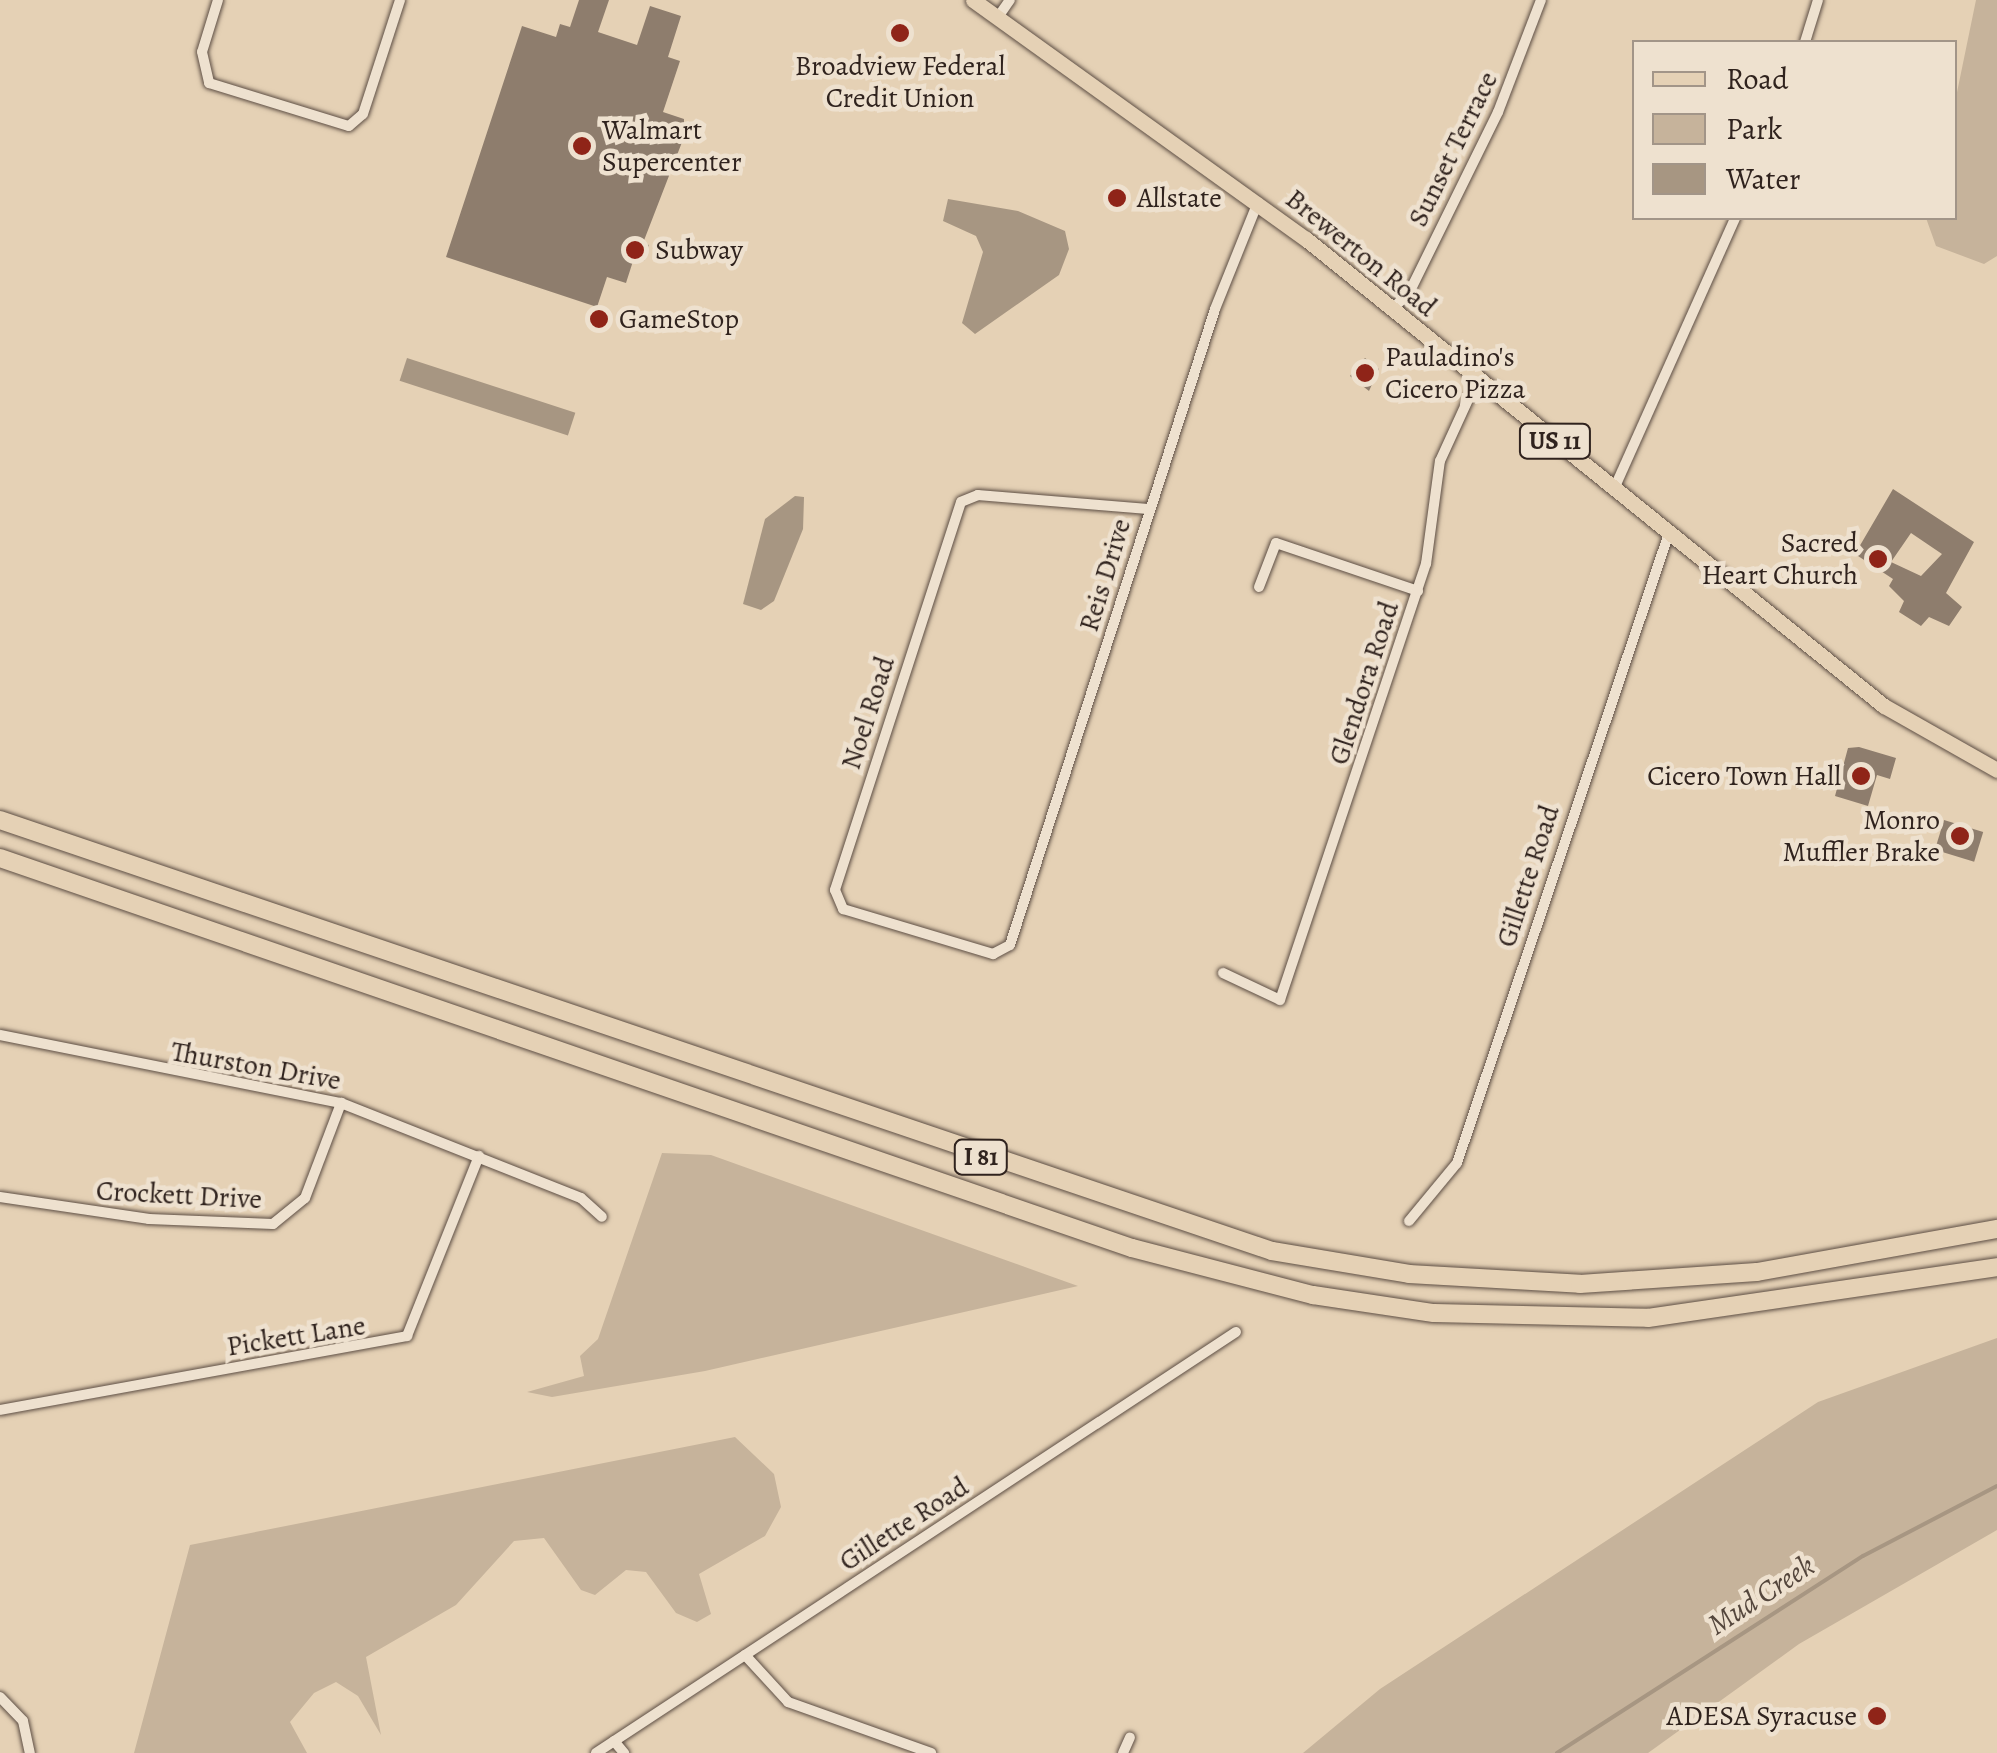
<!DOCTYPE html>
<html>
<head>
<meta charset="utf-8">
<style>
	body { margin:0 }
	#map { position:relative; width:1997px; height:1753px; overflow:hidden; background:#e5d1b5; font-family:Alegreya,serif }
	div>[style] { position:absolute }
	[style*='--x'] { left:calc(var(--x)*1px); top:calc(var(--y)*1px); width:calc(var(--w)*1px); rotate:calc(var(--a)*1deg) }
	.green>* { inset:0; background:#c6b39b }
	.water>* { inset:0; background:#a79682; transform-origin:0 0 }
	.stream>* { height:4px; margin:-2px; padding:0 2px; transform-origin:2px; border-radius:2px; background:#a79682 }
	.building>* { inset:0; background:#8e7d6d; transform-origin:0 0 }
	.roads { filter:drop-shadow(0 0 2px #5d4e44) drop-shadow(0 0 2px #5d4e44) }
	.street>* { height:10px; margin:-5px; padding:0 5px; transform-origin:5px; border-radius:5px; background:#eee1cf }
	.primary>* { height:15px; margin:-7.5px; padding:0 7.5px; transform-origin:7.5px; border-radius:7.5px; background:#e5d1b5 }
	.highway>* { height:18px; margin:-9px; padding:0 9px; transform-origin:9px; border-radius:9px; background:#e5d1b5 }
	.dots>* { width:28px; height:28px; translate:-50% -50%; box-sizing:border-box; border:5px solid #eee1cf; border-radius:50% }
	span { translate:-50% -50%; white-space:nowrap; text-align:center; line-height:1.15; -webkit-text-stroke:9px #eee1cf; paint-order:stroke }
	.shield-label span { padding:2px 8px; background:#eee1cf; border:2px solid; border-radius:8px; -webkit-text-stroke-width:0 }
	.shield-label { font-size:25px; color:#30231e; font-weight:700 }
	.poi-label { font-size:28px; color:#30231e }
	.left { translate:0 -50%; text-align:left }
	.right { translate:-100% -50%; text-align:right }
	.street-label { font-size:28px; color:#30231e }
	.water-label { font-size:30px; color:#54463c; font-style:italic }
	.legend { position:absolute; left:1632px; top:40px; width:325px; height:180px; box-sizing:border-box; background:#eee1cf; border:2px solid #a29588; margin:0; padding:12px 18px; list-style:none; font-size:30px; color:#30231e }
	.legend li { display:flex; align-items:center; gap:20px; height:50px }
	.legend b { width:50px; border:2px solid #a29588 }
</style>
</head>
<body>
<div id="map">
	<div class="green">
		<div style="clip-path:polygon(1976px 0,1997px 0,1997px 256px,1984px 264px,1936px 246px,1926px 218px,1954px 218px,1955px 102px)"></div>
		<div style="clip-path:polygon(662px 1153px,711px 1155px,1078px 1286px,705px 1371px,552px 1397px,527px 1392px,584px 1376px,580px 1356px,598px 1339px)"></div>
		<div style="clip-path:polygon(1997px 1338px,1997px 1530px,1799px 1644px,1648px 1753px,1303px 1753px,1380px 1689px,1818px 1402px)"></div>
		<div style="clip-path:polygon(735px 1437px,774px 1474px,781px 1507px,765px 1536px,699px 1574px,711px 1614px,697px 1622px,676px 1613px,646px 1572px,626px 1570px,595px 1595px,581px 1590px,544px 1538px,514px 1541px,456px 1605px,366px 1657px,381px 1735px,358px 1696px,336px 1682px,314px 1693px,290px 1722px,307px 1753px,134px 1753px,190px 1545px)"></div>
	</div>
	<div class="water">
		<div style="clip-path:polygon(948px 199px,1018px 211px,1065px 231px,1069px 249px,1059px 275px,975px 334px,962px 323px,983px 252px,976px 236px,943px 221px)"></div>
		<div style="left:407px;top:358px;width:177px;height:24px;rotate:18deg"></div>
		<div style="clip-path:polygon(795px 496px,804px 497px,803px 529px,774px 601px,761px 610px,743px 604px,765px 519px)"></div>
	</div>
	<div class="stream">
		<div style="--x:1557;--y:1753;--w:364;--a:-32.8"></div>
		<div style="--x:1863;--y:1556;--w:151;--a:-27.6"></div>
	</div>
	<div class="building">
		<div style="clip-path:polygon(579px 0,609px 0,598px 32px,637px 45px,650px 6px,681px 16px,668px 57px,680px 61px,663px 112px,684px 119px,684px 137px,643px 243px,649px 245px,644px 261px,634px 258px,626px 283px,607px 277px,597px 307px,446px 257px,522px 26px,556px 37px,560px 24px,570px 27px)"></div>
		<div style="clip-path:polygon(1365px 358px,1379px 369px,1369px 391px,1350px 376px)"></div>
		<div style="clip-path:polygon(evenodd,1893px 489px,1974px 542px,1946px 593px,1962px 607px,1949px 626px,1929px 617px,1921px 626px,1899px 612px,1904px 601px,1889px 586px,1893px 579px,1855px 554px,1893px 489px,1911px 533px,1942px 554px,1921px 576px,1891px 562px,1911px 533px)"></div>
		<div style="clip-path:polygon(1859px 747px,1896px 758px,1890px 779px,1877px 775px,1868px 806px,1835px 796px,1848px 748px)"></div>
		<div style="left:1944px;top:820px;width:41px;height:31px;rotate:17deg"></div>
	</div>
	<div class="roads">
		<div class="street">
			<div style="--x:218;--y:0;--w:54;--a:107.1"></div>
			<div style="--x:202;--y:52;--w:32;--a:77"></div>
			<div style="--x:209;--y:83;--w:146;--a:17.1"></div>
			<div style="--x:349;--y:126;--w:18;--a:-41"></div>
			<div style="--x:363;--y:114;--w:120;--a:-72"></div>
			<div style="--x:998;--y:17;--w:21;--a:-55"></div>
			<div style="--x:1805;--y:42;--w:44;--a:-72.8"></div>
			<div style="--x:1392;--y:309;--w:23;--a:-43"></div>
			<div style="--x:1409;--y:293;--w:202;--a:-63.8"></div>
			<div style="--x:1498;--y:112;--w:120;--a:-69"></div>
			<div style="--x:1614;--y:489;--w:297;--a:-65.9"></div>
			<div style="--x:1148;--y:509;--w:171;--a:-175.3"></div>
			<div style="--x:978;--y:495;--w:18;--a:158"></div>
			<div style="--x:961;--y:502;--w:408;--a:108"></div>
			<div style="--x:835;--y:890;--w:21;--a:67"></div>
			<div style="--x:843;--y:909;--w:157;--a:16.7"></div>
			<div style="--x:993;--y:954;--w:19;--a:-28"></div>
			<div style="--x:1010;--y:945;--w:668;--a:-72.13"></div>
			<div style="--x:1215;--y:309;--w:115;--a:-68.1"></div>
			<div style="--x:1259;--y:587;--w:47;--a:-68.9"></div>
			<div style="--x:1276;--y:543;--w:150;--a:18.7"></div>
			<div style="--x:1223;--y:973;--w:63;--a:25.3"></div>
			<div style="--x:1280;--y:1000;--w:460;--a:-71.5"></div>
			<div style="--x:1426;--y:564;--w:104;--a:-82.3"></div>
			<div style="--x:1440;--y:461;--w:91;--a:-65.4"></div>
			<div style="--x:0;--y:1035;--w:348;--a:11.3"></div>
			<div style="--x:341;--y:1103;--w:258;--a:21.6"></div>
			<div style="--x:581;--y:1198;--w:28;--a:42"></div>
			<div style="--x:0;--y:1197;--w:151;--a:8.4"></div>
			<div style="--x:149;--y:1219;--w:124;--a:2.3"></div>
			<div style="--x:273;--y:1224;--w:41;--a:-39.1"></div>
			<div style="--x:305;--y:1198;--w:102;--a:-69.2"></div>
			<div style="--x:1409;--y:1221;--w:75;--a:-50.4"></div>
			<div style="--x:1457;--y:1163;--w:665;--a:-71.4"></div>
			<div style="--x:0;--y:1410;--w:414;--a:-10.3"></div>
			<div style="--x:407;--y:1336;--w:194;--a:-68.2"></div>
			<div style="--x:745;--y:1655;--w:64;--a:47.5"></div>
			<div style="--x:788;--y:1702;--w:152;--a:19.6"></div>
			<div style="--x:0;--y:1697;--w:33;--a:46"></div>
			<div style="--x:23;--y:1721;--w:33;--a:78"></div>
			<div style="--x:614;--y:1741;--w:16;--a:50"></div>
			<div style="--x:596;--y:1753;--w:766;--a:-33.34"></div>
			<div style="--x:1123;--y:1753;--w:17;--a:-66"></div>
		</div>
		<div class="primary">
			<div style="--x:973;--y:0;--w:410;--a:35.7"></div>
			<div style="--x:1306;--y:239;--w:743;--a:38.94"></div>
			<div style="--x:1884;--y:706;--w:130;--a:29.5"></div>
		</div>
		<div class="highway">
			<div style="--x:0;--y:820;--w:1343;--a:18.72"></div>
			<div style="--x:1272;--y:1251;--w:139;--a:9.5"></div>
			<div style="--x:1409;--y:1274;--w:171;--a:3.3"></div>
			<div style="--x:1580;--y:1284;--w:177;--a:-3.9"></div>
			<div style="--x:1757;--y:1272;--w:244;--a:-10.2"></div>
			<div style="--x:0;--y:858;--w:1197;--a:19.01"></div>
			<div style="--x:1132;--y:1248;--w:187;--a:14.6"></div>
			<div style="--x:1313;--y:1295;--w:122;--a:8.5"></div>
			<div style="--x:1434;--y:1313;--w:214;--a:1.3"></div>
			<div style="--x:1648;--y:1318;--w:353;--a:-8.3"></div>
		</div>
	</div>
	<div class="dots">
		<div style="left:900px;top:33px;background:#8f2418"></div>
		<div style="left:582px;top:146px;background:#8f2418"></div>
		<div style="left:1117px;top:198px;background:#8f2418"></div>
		<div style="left:635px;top:250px;background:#8f2418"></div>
		<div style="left:599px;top:319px;background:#8f2418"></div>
		<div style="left:1365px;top:373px;background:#8f2418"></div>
		<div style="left:1878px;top:559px;background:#8f2418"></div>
		<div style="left:1861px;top:776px;background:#8f2418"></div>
		<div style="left:1960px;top:836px;background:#8f2418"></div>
		<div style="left:1877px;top:1716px;background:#8f2418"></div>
	</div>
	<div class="shield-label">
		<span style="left:1555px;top:441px">US 11</span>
		<span style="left:981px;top:1157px">I 81</span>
	</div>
	<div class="poi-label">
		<span style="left:900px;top:82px">Broadview Federal<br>Credit Union</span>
		<span class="left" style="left:602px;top:146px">Walmart<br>Supercenter</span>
		<span class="left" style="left:1137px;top:198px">Allstate</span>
		<span class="left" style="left:655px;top:250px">Subway</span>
		<span class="left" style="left:619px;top:319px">GameStop</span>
		<span class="left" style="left:1385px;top:373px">Pauladino's<br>Cicero Pizza</span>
		<span class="right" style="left:1858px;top:559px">Sacred<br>Heart Church</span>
		<span class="right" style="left:1841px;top:776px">Cicero Town Hall</span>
		<span class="right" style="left:1940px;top:836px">Monro<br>Muffler Brake</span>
		<span class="right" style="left:1857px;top:1716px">ADESA Syracuse</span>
	</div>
	<div class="street-label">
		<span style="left:1453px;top:149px;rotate:-64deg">Sunset Terrace</span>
		<span style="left:1361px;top:253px;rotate:39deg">Brewerton Road</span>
		<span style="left:1105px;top:575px;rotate:-73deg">Reis Drive</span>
		<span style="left:1364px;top:683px;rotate:-72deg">Glendora Road</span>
		<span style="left:868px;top:713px;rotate:-72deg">Noel Road</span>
		<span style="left:1528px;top:876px;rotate:-72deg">Gillette Road</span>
		<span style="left:256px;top:1066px;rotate:10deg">Thurston Drive</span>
		<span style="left:179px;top:1195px;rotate:3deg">Crockett Drive</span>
		<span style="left:296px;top:1336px;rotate:-9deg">Pickett Lane</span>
		<span style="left:904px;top:1524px;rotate:-33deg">Gillette Road</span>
	</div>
	<div class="water-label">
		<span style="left:1761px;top:1595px;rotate:-33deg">Mud Creek</span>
	</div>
	<ul class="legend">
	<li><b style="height:12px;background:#e5d1b5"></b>Road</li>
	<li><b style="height:28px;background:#c6b39b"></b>Park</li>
	<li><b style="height:28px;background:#a79682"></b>Water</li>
	</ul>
</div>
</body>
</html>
